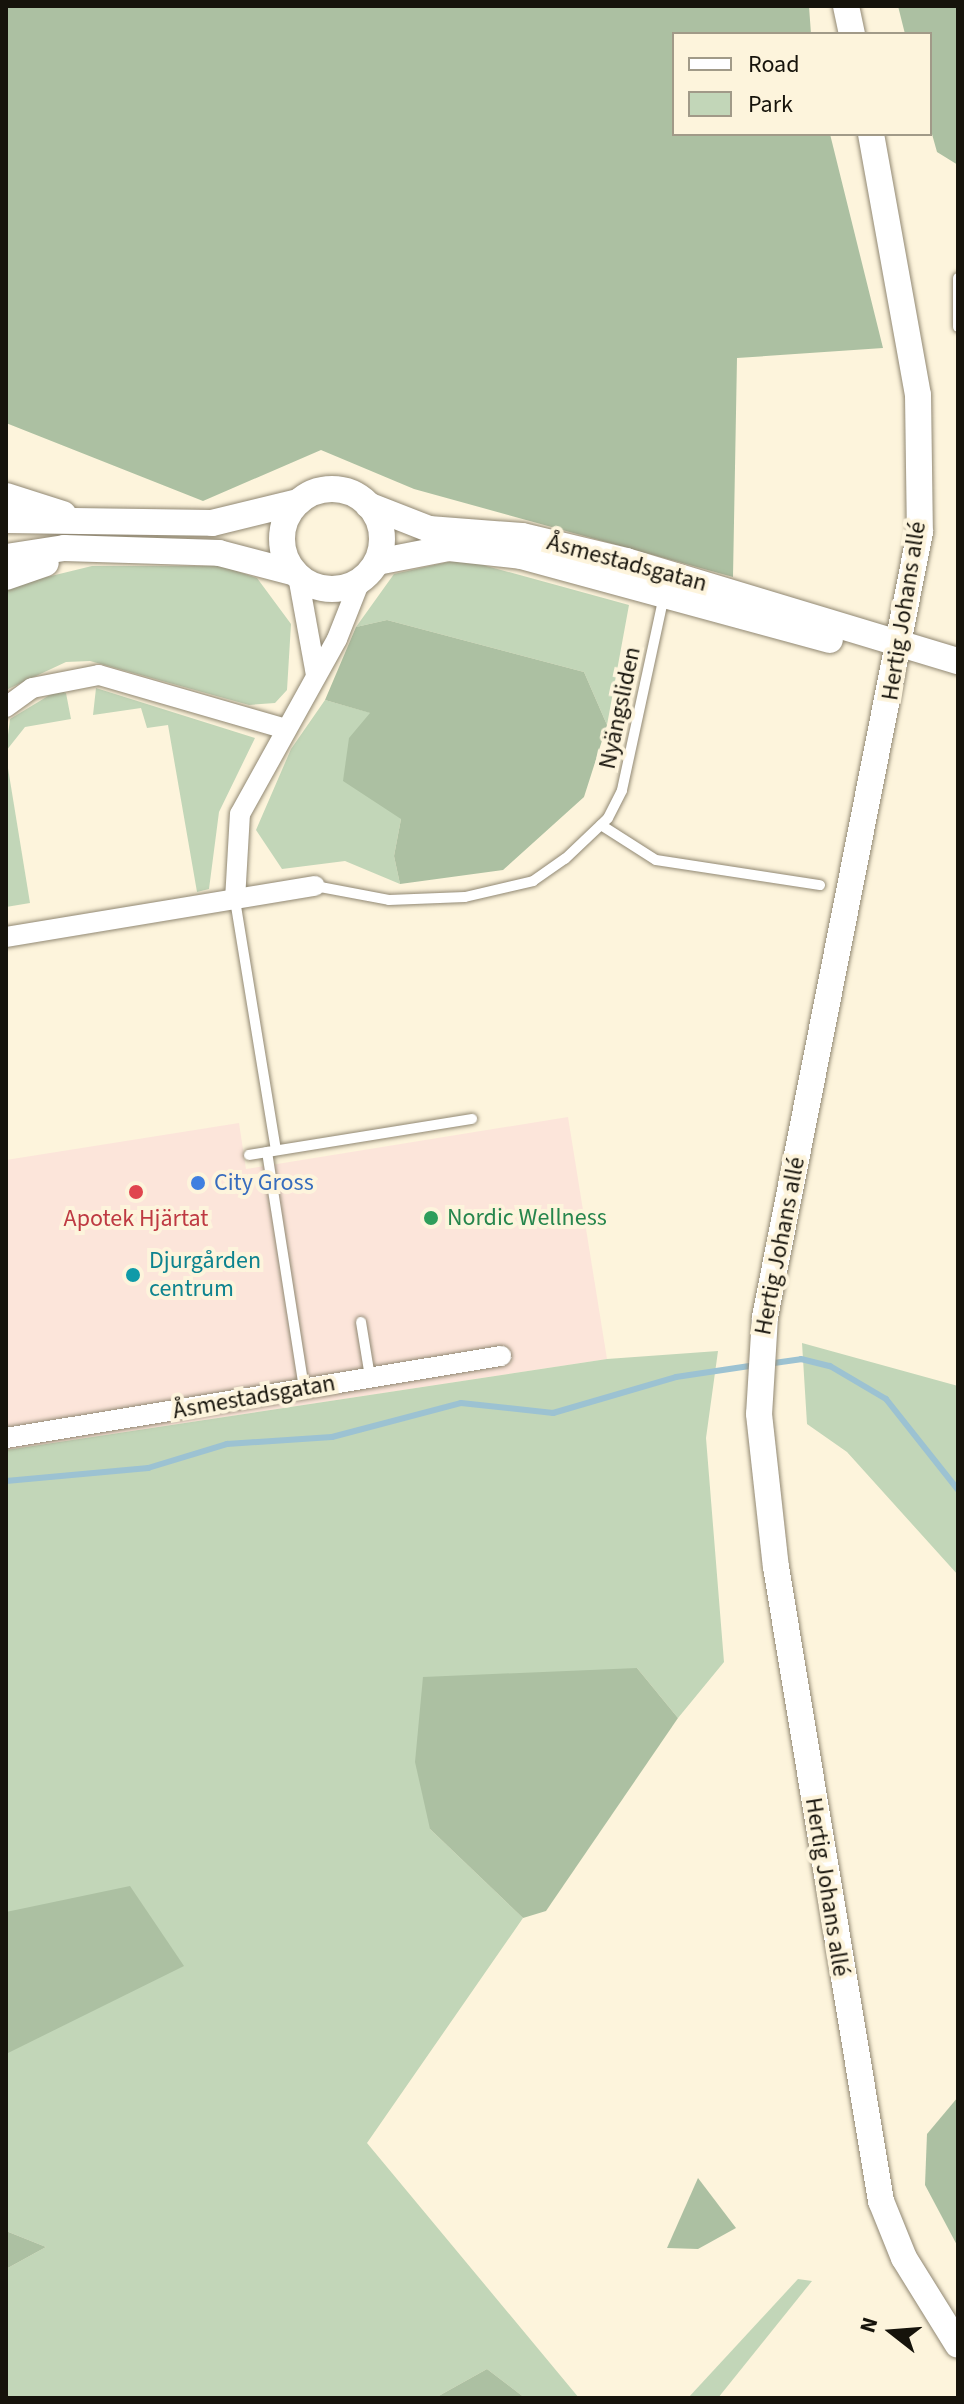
<!DOCTYPE html>
<html>
<head>
<meta charset="utf-8">
<style>
	body { margin:0 }
	#map { position:relative; width:964px; height:2404px; overflow:hidden; background:#fdf4dc; font-family:"Source Sans 3",sans-serif }
	div>[style] { position:absolute }
	[style*='--x'] { left:calc(var(--x)*1px); top:calc(var(--y)*1px); width:calc(var(--w)*1px); rotate:calc(var(--a)*1deg) }
	.commercial>* { inset:0; background:#fce5da }
	.green>* { inset:0; background:#c2d6b8 }
	.forest>* { inset:0; background:#acc0a2 }
	.stream>* { height:6px; margin:-3px; padding:0 3px; transform-origin:3px; border-radius:3px; background:#9cc2d2 }
	.roads { filter:drop-shadow(0 0 2px #918873) drop-shadow(0 0 2px #918873) }
	.service>* { height:10px; margin:-5px; padding:0 5px; transform-origin:5px; border-radius:5px; background:#fff }
	.minor>* { height:20px; margin:-10px; padding:0 10px; transform-origin:10px; border-radius:10px; background:#fff }
	.tertiary>* { height:26px; margin:-13px; padding:0 13px; transform-origin:13px; border-radius:13px; background:#fff }
	.tertiary>.ring { margin:-13px; padding:0; box-sizing:content-box; background:none; border:26px solid #fff; border-radius:50% }
	.dots>* { width:22px; height:22px; translate:-50% -50%; box-sizing:border-box; border:4px solid #fdf4dc; border-radius:50% }
	span { translate:-50% -50%; white-space:nowrap; text-align:center; line-height:1.15; -webkit-text-stroke:8px #fdf4dc; paint-order:stroke }
	.street-label { font-size:24px; color:#16130b }
	.shop-label { font-size:24px; color:#366cbe }
	.left { translate:0 -50%; text-align:left }
	.leisure-label { font-size:24px; color:#27864d }
	.health-label { font-size:24px; color:#be3a42 }
	.culture-label { font-size:24px; color:#0d838f }
	.frame { position:absolute; inset:0; border:8px solid #16130b; pointer-events:none }
	.legend { position:absolute; left:672px; top:32px; width:260px; height:104px; box-sizing:border-box; background:#fdf4dc; border:2px solid #a19a88; margin:0; padding:10px 14px; list-style:none; font-size:24px; color:#16130b }
	.legend li { display:flex; align-items:center; gap:16px; height:40px }
	.legend b { width:40px; border:2px solid #a19a88 }
	.north { position:absolute; left:852px; top:2292px; width:80px; height:80px; -webkit-text-stroke:6px #fdf4dc; paint-order:stroke; rotate:287deg; font-size:22px; font-weight:700; line-height:32px; text-align:center; color:#16130b }
	.north::after { content:''; display:block; margin:auto; width:28px; height:36px; background:#16130b; clip-path:polygon(50% 0,100% 100%,50% 72%,0 100%) }
</style>
</head>
<body>
<div id="map">
	<div class="commercial">
		<div style="clip-path:polygon(568px 1117px,607px 1359px,6px 1450px,6px 1160px,239px 1123px,246px 1169px)"></div>
	</div>
	<div class="green">
		<div style="clip-path:polygon(461px 559px,629px 605px,607px 725px,584px 672px,387px 620px,356px 627px,394px 574px)"></div>
		<div style="clip-path:polygon(92px 566px,222px 566px,257px 578px,291px 624px,287px 690px,275px 703px,249px 705px,90px 661px,66px 662px,6px 690px,6px 587px)"></div>
		<div style="clip-path:polygon(96px 688px,255px 738px,219px 812px,209px 889px,197px 892px,168px 725px,147px 728px,141px 708px,93px 715px)"></div>
		<div style="clip-path:polygon(58px 690px,66px 693px,71px 719px,25px 727px,6px 751px,10px 719px)"></div>
		<div style="clip-path:polygon(325px 700px,371px 713px,401px 819px,394px 856px,400px 884px,345px 861px,282px 869px,256px 830px,291px 749px)"></div>
		<div style="clip-path:polygon(6px 756px,30px 903px,6px 907px)"></div>
		<div style="clip-path:polygon(802px 1343px,958px 1386px,958px 1575px,847px 1452px,807px 1424px)"></div>
		<div style="clip-path:polygon(718px 1351px,706px 1438px,724px 1662px,678px 1718px,637px 1668px,430px 1829px,523px 1918px,367px 2143px,579px 2398px,525px 2398px,487px 2369px,435px 2398px,6px 2398px,6px 2269px,46px 2247px,6px 2231px,6px 2053px,36px 2034px,6px 1912px,6px 1450px,607px 1359px)"></div>
		<div style="clip-path:polygon(798px 2279px,812px 2281px,718px 2398px,688px 2398px)"></div>
	</div>
	<div class="forest">
		<div style="clip-path:polygon(6px 6px,809px 6px,811px 34px,674px 34px,674px 134px,830px 134px,883px 348px,737px 358px,733px 577px,414px 489px,321px 450px,203px 501px,6px 423px)"></div>
		<div style="clip-path:polygon(898px 6px,958px 6px,958px 165px,937px 152px,930px 127px,930px 34px,905px 34px)"></div>
		<div style="clip-path:polygon(387px 620px,584px 672px,607px 725px,584px 797px,503px 870px,400px 884px,394px 856px,401px 819px,343px 781px,349px 738px,370px 713px,325px 700px,356px 627px)"></div>
		<div style="clip-path:polygon(637px 1668px,678px 1718px,546px 1911px,523px 1918px,430px 1829px,415px 1762px,423px 1677px)"></div>
		<div style="clip-path:polygon(130px 1886px,184px 1966px,6px 2054px,6px 1912px)"></div>
		<div style="clip-path:polygon(958px 2097px,958px 2247px,925px 2185px,927px 2134px)"></div>
		<div style="clip-path:polygon(698px 2178px,736px 2228px,698px 2249px,667px 2248px)"></div>
		<div style="clip-path:polygon(6px 2231px,46px 2247px,6px 2269px)"></div>
		<div style="clip-path:polygon(487px 2369px,525px 2398px,435px 2398px)"></div>
	</div>
	<div class="stream">
		<div style="--x:767;--y:1364;--w:34;--a:-8"></div>
		<div style="--x:801;--y:1359;--w:30;--a:14"></div>
		<div style="--x:830;--y:1366;--w:65;--a:30.5"></div>
		<div style="--x:886;--y:1399;--w:116;--a:51.6"></div>
		<div style="--x:6;--y:1481;--w:143;--a:-5.2"></div>
		<div style="--x:148;--y:1468;--w:83;--a:-16.9"></div>
		<div style="--x:227;--y:1444;--w:105;--a:-3.8"></div>
		<div style="--x:332;--y:1437;--w:133;--a:-14.8"></div>
		<div style="--x:461;--y:1403;--w:93;--a:6.2"></div>
		<div style="--x:553;--y:1413;--w:128;--a:-16.3"></div>
		<div style="--x:676;--y:1377;--w:81;--a:-8.5"></div>
	</div>
	<div class="roads">
		<div class="service">
			<div style="--x:958;--y:278;--w:49;--a:90"></div>
			<div style="--x:601;--y:825;--w:65;--a:32.5"></div>
			<div style="--x:656;--y:860;--w:166;--a:8.7"></div>
			<div style="--x:315;--y:886;--w:75;--a:10.7"></div>
			<div style="--x:389;--y:900;--w:76;--a:-2.3"></div>
			<div style="--x:465;--y:897;--w:70;--a:-13.2"></div>
			<div style="--x:533;--y:881;--w:39;--a:-35"></div>
			<div style="--x:565;--y:859;--w:59;--a:-43.6"></div>
			<div style="--x:608;--y:818;--w:31;--a:-63"></div>
			<div style="--x:622;--y:790;--w:198;--a:-77.8"></div>
			<div style="--x:235;--y:900;--w:253;--a:80.7"></div>
			<div style="--x:267;--y:1152;--w:240;--a:81.1"></div>
			<div style="--x:249;--y:1155;--w:226;--a:-9.2"></div>
			<div style="--x:361;--y:1322;--w:56;--a:80.7"></div>
		</div>
		<div class="minor">
			<div style="--x:298;--y:576;--w:101;--a:79.7"></div>
			<div style="--x:6;--y:707;--w:32;--a:-36"></div>
			<div style="--x:32;--y:688;--w:68;--a:-11"></div>
			<div style="--x:99;--y:675;--w:195;--a:16.1"></div>
			<div style="--x:235;--y:900;--w:86;--a:-86.7"></div>
			<div style="--x:240;--y:814;--w:200;--a:-61"></div>
			<div style="--x:337;--y:639;--w:62;--a:-68.4"></div>
			<div style="--x:6;--y:937;--w:313;--a:-9.4"></div>
			<div style="--x:6;--y:1438;--w:502;--a:-9.41"></div>
		</div>
		<div class="tertiary">
			<div style="--x:846;--y:6;--w:29;--a:78"></div>
			<div style="--x:871;--y:134;--w:265;--a:79.8"></div>
			<div style="--x:918;--y:395;--w:137;--a:89.2"></div>
			<div style="--x:920;--y:532;--w:800;--a:101.17"></div>
			<div style="--x:765;--y:1317;--w:97;--a:93.5"></div>
			<div style="--x:759;--y:1414;--w:154;--a:83.7"></div>
			<div style="--x:776;--y:1567;--w:643;--a:80.6"></div>
			<div style="--x:881;--y:2201;--w:61;--a:68"></div>
			<div style="--x:904;--y:2258;--w:102;--a:58.2"></div>
			<div class="ring" style="left:282px;top:489px;width:74px;height:74px"></div>
			<div style="--x:6;--y:496;--w:60;--a:17.5"></div>
			<div style="--x:368;--y:505;--w:66;--a:21.5"></div>
			<div style="--x:429;--y:529;--w:93;--a:4.3"></div>
			<div style="--x:522;--y:536;--w:107;--a:13.5"></div>
			<div style="--x:626;--y:561;--w:347;--a:16.8"></div>
			<div style="--x:6;--y:520;--w:206;--a:0.8"></div>
			<div style="--x:212;--y:523;--w:89;--a:-13.7"></div>
			<div style="--x:6;--y:557;--w:59;--a:-8.8"></div>
			<div style="--x:64;--y:548;--w:155;--a:1.8"></div>
			<div style="--x:219;--y:553;--w:79;--a:14.7"></div>
			<div style="--x:377;--y:562;--w:73;--a:-11"></div>
			<div style="--x:449;--y:548;--w:72;--a:6.3"></div>
			<div style="--x:521;--y:556;--w:320;--a:15.2"></div>
			<div style="--x:6;--y:577;--w:42;--a:-19.3"></div>
		</div>
	</div>
	<div class="dots">
		<div style="left:198px;top:1183px;background:#3f7fe0"></div>
		<div style="left:136px;top:1192px;background:#e0444e"></div>
		<div style="left:431px;top:1218px;background:#2e9e5b"></div>
		<div style="left:133px;top:1275px;background:#0f9aa8"></div>
	</div>
	<div class="street-label">
		<span style="left:627px;top:563px;rotate:15deg">Åsmestadsgatan</span>
		<span style="left:904px;top:611px;rotate:-81deg">Hertig Johans allé</span>
		<span style="left:620px;top:708px;rotate:-78deg">Nyängsliden</span>
		<span style="left:780px;top:1246px;rotate:-79deg">Hertig Johans allé</span>
		<span style="left:254px;top:1397px;rotate:-10deg">Åsmestadsgatan</span>
		<span style="left:827px;top:1887px;rotate:81deg">Hertig Johans allé</span>
	</div>
	<div class="shop-label">
		<span class="left" style="left:214px;top:1183px">City Gross</span>
	</div>
	<div class="leisure-label">
		<span class="left" style="left:447px;top:1218px">Nordic Wellness</span>
	</div>
	<div class="health-label">
		<span style="left:136px;top:1219px">Apotek Hjärtat</span>
	</div>
	<div class="culture-label">
		<span class="left" style="left:149px;top:1275px">Djurgården<br>centrum</span>
	</div>
	<div class="frame"></div>
	<ul class="legend">
	<li><b style="height:10px;background:#fff"></b>Road</li>
	<li><b style="height:22px;background:#c2d6b8"></b>Park</li>
	</ul>
	<div class="north">N</div>
</div>
</body>
</html>
